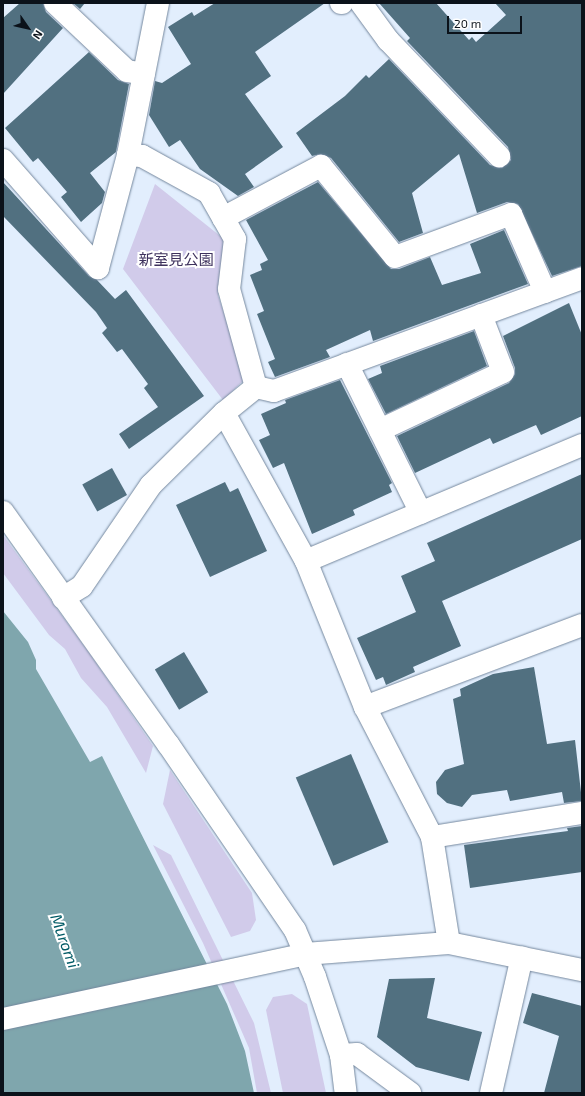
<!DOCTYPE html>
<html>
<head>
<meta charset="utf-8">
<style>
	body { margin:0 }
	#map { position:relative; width:585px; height:1096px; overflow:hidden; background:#e2eefd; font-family:"Exo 2","Noto Sans JP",sans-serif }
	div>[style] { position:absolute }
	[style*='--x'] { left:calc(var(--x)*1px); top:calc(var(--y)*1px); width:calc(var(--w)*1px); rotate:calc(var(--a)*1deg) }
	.green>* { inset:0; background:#d1cbea }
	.water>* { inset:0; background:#7fa6ad }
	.building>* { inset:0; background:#517080; transform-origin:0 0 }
	.roads { filter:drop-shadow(0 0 1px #75889e) drop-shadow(0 0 1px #75889e) }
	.minor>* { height:22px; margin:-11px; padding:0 11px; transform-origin:11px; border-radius:11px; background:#fff }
	.tertiary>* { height:22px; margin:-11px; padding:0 11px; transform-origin:11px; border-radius:11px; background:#fff }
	span { translate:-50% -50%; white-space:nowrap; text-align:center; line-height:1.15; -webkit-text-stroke:4px #fff; paint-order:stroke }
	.park-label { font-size:15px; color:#3e325d }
	.water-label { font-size:16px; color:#025b66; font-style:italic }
	.frame { position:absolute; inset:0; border:4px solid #0b121a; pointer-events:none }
	.north { position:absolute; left:8px; top:8px; width:40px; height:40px; -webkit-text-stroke:3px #fff; paint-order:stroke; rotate:124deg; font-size:11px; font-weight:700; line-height:16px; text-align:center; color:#0b121a }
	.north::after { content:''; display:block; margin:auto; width:14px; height:18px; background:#0b121a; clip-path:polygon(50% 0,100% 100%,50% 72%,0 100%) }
	.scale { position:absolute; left:447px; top:16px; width:75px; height:18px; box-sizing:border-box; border:2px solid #0b121a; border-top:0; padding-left:5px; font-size:12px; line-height:14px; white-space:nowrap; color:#0b121a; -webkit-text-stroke:3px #fff; paint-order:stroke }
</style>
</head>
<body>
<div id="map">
	<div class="green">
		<div style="clip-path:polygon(155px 184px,224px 239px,218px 295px,245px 379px,223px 400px,123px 269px)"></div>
		<div style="clip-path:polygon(3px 535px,90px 654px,153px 746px,146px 773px,107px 707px,81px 678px,65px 649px,49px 635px,3px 573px)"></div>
		<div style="clip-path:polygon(170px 770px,252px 893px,256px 920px,250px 931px,231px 937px,163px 804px)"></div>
		<div style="clip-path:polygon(153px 845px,171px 855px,254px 1023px,271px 1093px,257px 1093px,249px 1048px,203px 943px)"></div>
		<div style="clip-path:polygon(292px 994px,307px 1004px,326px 1093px,283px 1093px,266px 1010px,273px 997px)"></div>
	</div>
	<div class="water">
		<div style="clip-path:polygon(3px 611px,28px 642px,36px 660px,36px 669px,90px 762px,102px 756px,227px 1004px,245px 1051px,254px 1093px,3px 1093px)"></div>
	</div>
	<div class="building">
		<div style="clip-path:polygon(20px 3px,43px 3px,46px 12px,63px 28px,3px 94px,3px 18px)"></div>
		<div style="clip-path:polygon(73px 3px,85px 3px,80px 9px)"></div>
		<div style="clip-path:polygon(215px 3px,325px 3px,255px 52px,271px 76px,245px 94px,283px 147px,245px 174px,254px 187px,238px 196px,200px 169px,180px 140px,169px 147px,149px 115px,155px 81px,162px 83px,191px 64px,168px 27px,192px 12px,194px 16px)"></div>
		<div style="clip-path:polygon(379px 3px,436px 3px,469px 40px,472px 37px,476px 42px,506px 15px,495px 3px,582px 3px,582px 266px,552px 276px,518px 204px,507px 202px,477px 213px,459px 154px,412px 193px,423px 233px,399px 242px,331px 158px,321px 154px,312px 156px,296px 133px,345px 96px,366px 75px,369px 78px,389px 59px,490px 165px,502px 168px,511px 160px,508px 147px,407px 41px,410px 38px)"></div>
		<div style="clip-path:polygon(89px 52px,118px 80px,129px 84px,116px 152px,90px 173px,105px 192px,102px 203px,81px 222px,61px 197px,67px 192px,38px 158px,33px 162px,5px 128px)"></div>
		<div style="clip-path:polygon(3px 182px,89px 276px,97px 280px,115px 299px,126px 290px,204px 396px,129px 449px,119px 434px,158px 407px,144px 388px,148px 384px,122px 349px,117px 352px,102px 333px,107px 328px,96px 312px,3px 216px)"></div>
		<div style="clip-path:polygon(318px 182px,391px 269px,399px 269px,430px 257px,442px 285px,481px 273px,470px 244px,504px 230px,528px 284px,373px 341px,370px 330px,326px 350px,330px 357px,275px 377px,268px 362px,275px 359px,257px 314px,264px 311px,250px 275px,262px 270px,260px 264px,268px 260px,246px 220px)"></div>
		<div style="clip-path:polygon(569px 303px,582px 335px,582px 416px,541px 435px,536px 425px,493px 444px,490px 438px,415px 473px,397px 436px,509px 383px,515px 374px,515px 368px,503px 336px)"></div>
		<div style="clip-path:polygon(474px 331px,487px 366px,386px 414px,368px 379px,382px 373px,380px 366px)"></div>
		<div style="clip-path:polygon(340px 380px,392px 483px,389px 485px,392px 492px,353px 510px,355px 515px,312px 534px,284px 463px,273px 468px,259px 440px,270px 435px,261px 414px,286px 403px,285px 400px)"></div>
		<div style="left:112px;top:468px;width:31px;height:34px;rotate:61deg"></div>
		<div style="clip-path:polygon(582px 474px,582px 539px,442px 601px,461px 646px,413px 667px,415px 672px,386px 685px,383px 677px,376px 680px,357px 638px,416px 612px,401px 576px,435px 561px,427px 543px)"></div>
		<div style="clip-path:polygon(225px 482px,230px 492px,238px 488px,267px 551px,210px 577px,176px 505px)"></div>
		<div style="left:184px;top:652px;width:47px;height:34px;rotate:59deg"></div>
		<div style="clip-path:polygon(534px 667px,547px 744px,575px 740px,582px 801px,564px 803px,562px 792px,510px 801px,507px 790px,472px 795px,462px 807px,447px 803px,437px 794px,436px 782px,445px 770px,464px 764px,453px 699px,461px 696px,460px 689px,493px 674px)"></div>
		<div style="left:351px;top:754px;width:96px;height:60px;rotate:67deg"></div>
		<div style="clip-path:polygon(582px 826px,582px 872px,470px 888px,464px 845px,568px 831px,567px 828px)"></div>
		<div style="clip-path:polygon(435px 978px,427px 1018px,482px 1032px,469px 1081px,416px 1067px,377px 1037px,389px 979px)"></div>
		<div style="clip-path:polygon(532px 993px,582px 1006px,582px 1093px,544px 1093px,559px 1036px,523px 1023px)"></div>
	</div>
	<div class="roads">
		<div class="minor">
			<div style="--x:55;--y:3;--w:99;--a:43.4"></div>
			<div style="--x:127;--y:71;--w:17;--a:10"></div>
			<div style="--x:158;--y:3;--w:155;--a:101.2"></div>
			<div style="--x:128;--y:155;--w:14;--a:4"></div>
			<div style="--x:142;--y:156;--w:77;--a:28.9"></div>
			<div style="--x:209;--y:193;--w:53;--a:60.5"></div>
			<div style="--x:235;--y:239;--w:50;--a:96.8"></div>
			<div style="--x:229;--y:289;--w:102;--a:74.6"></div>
			<div style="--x:341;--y:3;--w:1;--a:0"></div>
			<div style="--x:361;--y:3;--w:46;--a:53.9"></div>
			<div style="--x:388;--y:40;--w:161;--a:46.3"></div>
			<div style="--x:3;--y:160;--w:144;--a:48.7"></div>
			<div style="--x:98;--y:268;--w:117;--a:-75.1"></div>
			<div style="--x:223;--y:218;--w:111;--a:-28"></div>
			<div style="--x:321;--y:166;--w:117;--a:50.9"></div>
			<div style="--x:395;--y:257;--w:124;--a:-20.3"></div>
			<div style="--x:511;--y:214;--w:85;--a:66.4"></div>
			<div style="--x:347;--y:364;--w:166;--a:63.6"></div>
			<div style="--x:224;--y:413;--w:41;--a:-39.1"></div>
			<div style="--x:256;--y:387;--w:18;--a:13"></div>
			<div style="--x:274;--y:391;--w:328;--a:-20.1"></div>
			<div style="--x:380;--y:430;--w:136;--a:-25.2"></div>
			<div style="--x:503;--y:372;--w:61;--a:-111.1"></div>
			<div style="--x:306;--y:561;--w:299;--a:-22.8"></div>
			<div style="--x:63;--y:598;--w:22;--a:-32"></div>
			<div style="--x:82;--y:586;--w:122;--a:-55.7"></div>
			<div style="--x:151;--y:485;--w:103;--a:-44.6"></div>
			<div style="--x:224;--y:413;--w:169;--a:61"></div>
			<div style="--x:306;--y:561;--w:157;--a:68"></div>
			<div style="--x:365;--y:707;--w:146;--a:62.7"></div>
			<div style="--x:432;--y:837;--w:107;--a:80.9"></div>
			<div style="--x:365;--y:707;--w:232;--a:-20.7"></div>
			<div style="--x:432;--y:837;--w:152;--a:-9.1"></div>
			<div style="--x:341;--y:1055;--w:16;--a:-4"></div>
			<div style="--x:357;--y:1054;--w:66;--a:36.3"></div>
			<div style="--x:491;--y:1093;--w:139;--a:-77.2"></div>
		</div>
		<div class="tertiary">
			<div style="--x:3;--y:512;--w:285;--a:54.6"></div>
			<div style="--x:168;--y:744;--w:225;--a:55.7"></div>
			<div style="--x:295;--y:930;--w:51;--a:66.9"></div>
			<div style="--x:315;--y:977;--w:82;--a:71.6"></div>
			<div style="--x:341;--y:1055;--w:38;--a:83"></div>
			<div style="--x:3;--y:1019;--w:309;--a:-12.1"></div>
			<div style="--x:305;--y:954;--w:144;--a:-4.4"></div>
			<div style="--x:449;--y:943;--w:136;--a:11.5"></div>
		</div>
	</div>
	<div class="park-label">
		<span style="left:176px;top:260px">新室見公園</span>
	</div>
	<div class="water-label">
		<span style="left:65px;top:941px;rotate:70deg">Muromi</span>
	</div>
	<div class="frame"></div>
	<div class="north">N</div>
	<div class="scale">20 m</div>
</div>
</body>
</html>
